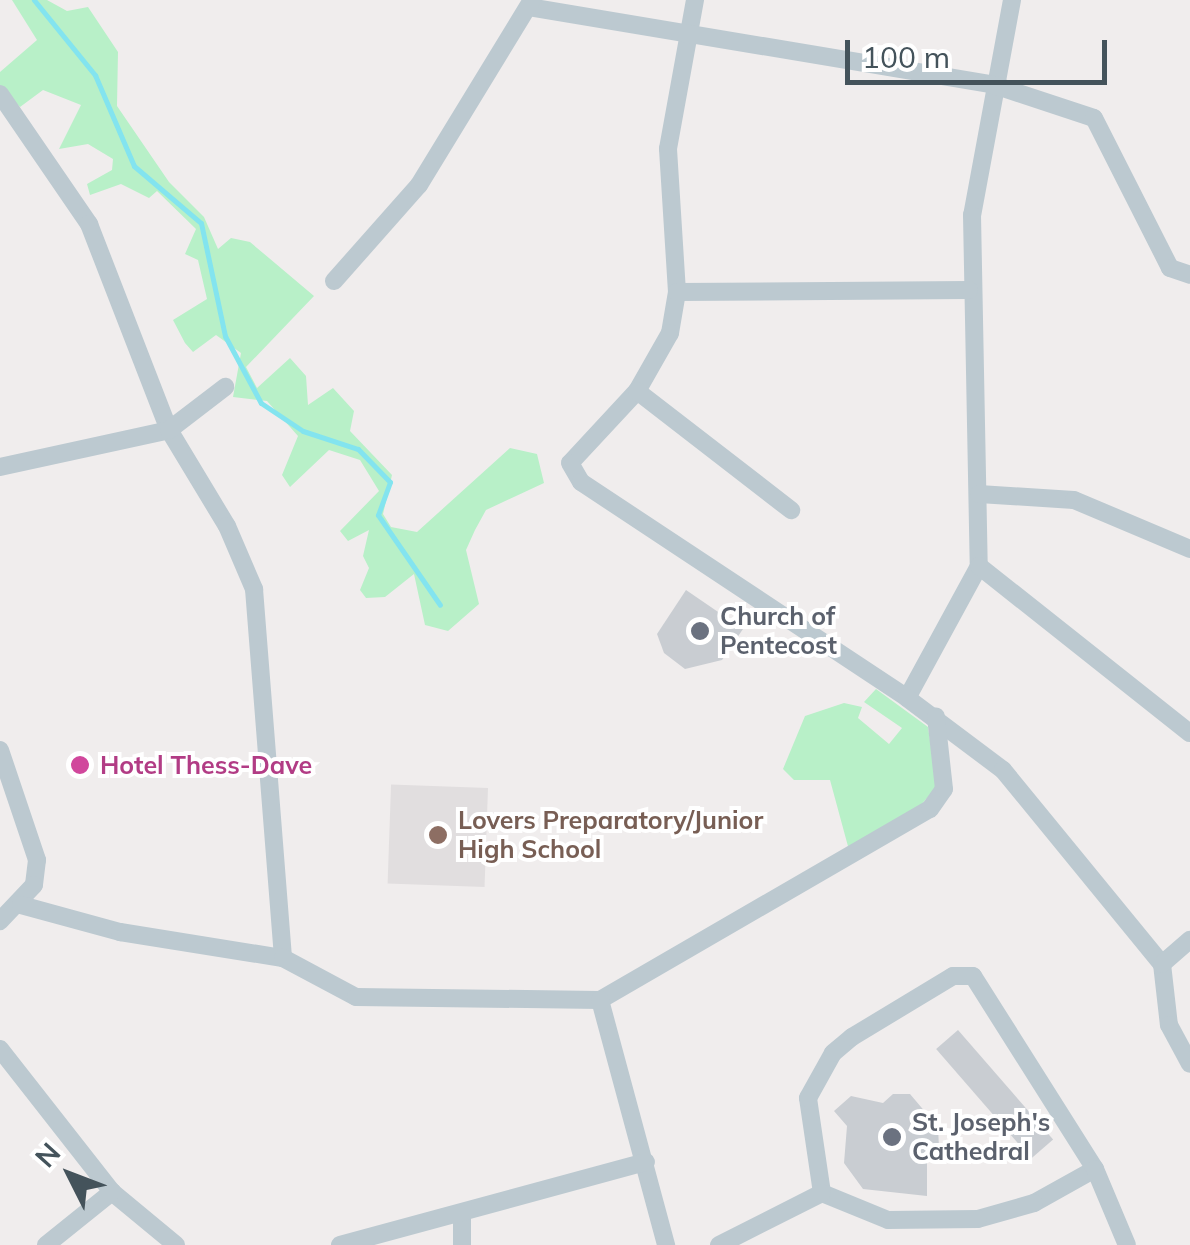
<!DOCTYPE html>
<html>
<head>
<meta charset="utf-8">
<style>
	body { margin:0 }
	#map { position:relative; width:1190px; height:1245px; overflow:hidden; background:#f0eded; font-family:Mulish,sans-serif }
	div>[style] { position:absolute }
	[style*='--x'] { left:calc(var(--x)*1px); top:calc(var(--y)*1px); width:calc(var(--w)*1px); rotate:calc(var(--a)*1deg) }
	.education>* { inset:0; background:#e1dedf; transform-origin:0 0 }
	.green>* { inset:0; background:#b8f0c8 }
	.stream>* { height:5px; margin:-2.5px; padding:0 2.5px; transform-origin:2.5px; border-radius:2.5px; background:#83e4ef }
	.building>* { inset:0; background:#c9cdd2; transform-origin:0 0 }
	.minor>* { height:18px; margin:-9px; padding:0 9px; transform-origin:9px; border-radius:9px; background:#bcc9d0 }
	.dots>* { width:28px; height:28px; translate:-50% -50%; box-sizing:border-box; border:5px solid #fff; border-radius:50% }
	span { translate:-50% -50%; white-space:nowrap; text-align:center; line-height:1.15; -webkit-text-stroke:8px #fff; paint-order:stroke }
	.worship-label { font-size:25px; color:#5b616d; font-weight:700 }
	.left { translate:0 -50%; text-align:left }
	.hotel-label { font-size:25px; color:#b23c85; font-weight:700 }
	.education-label { font-size:25px; color:#785e54; font-weight:700 }
	.north { position:absolute; left:20px; top:1125px; width:100px; height:100px; -webkit-text-stroke:8px #fff; paint-order:stroke; rotate:312deg; font-size:28px; font-weight:700; line-height:40px; text-align:center; color:#44535b }
	.north::after { content:''; display:block; margin:auto; width:35px; height:45px; background:#44535b; clip-path:polygon(50% 0,100% 100%,50% 72%,0 100%) }
	.scale { position:absolute; left:845px; top:40px; width:262px; height:45px; box-sizing:border-box; border:5px solid #44535b; border-top:0; padding-left:12px; font-size:30px; line-height:35px; white-space:nowrap; color:#44535b; -webkit-text-stroke:8px #fff; paint-order:stroke }
</style>
</head>
<body>
<div id="map">
	<div class="education">
		<div style="left:488px;top:788px;width:99px;height:97px;rotate:92deg"></div>
	</div>
	<div class="green">
		<div style="clip-path:polygon(12px 0,47px 0,67px 11px,88px 7px,118px 52px,117px 106px,169px 182px,204px 217px,218px 249px,231px 238px,250px 242px,314px 296px,246px 367px,257px 388px,290px 358px,306px 376px,308px 405px,333px 388px,354px 411px,350px 431px,392px 475px,383px 514px,391px 527px,417px 532px,510px 448px,537px 454px,544px 483px,486px 510px,475px 530px,466px 550px,479px 604px,448px 631px,425px 625px,414px 574px,385px 597px,366px 598px,360px 590px,369px 568px,363px 556px,369px 530px,348px 541px,340px 531px,379px 491px,360px 460px,329px 450px,290px 487px,282px 475px,298px 436px,267px 401px,233px 397px,241px 353px,216px 335px,193px 352px,185px 343px,173px 320px,207px 299px,198px 260px,185px 254px,196px 229px,157px 191px,149px 198px,121px 184px,90px 195px,87px 184px,112px 170px,113px 159px,88px 144px,59px 149px,81px 105px,43px 90px,20px 107px,0 85px,0 72px,37px 40px)"></div>
		<div style="clip-path:polygon(876px 689px,928px 727px,937px 787px,909px 818px,849px 850px,830px 780px,794px 780px,783px 769px,805px 716px,844px 703px,862px 707px,858px 718px,889px 744px,902px 728px,864px 702px)"></div>
	</div>
	<div class="stream">
		<div style="--x:34;--y:0;--w:97;--a:50.9"></div>
		<div style="--x:95;--y:75;--w:99;--a:66.8"></div>
		<div style="--x:134;--y:166;--w:88;--a:40.4"></div>
		<div style="--x:201;--y:223;--w:116;--a:78"></div>
		<div style="--x:225;--y:336;--w:76;--a:61.8"></div>
		<div style="--x:261;--y:403;--w:50;--a:33.7"></div>
		<div style="--x:303;--y:431;--w:58;--a:18.1"></div>
		<div style="--x:358;--y:449;--w:46;--a:45.9"></div>
		<div style="--x:390;--y:482;--w:35;--a:110"></div>
		<div style="--x:378;--y:515;--w:109;--a:55.4"></div>
	</div>
	<div class="building">
		<div style="clip-path:polygon(686px 590px,743px 629px,722px 660px,685px 669px,664px 653px,657px 634px)"></div>
		<div style="left:958px;top:1030px;width:145px;height:29px;rotate:49deg"></div>
		<div style="clip-path:polygon(893px 1094px,910px 1094px,938px 1127px,939px 1148px,927px 1158px,927px 1196px,863px 1189px,844px 1163px,847px 1126px,834px 1111px,851px 1096px,883px 1103px)"></div>
	</div>
	<div class="minor">
		<div style="--x:695;--y:0;--w:151;--a:100.3"></div>
		<div style="--x:668;--y:149;--w:143;--a:86.4"></div>
		<div style="--x:677;--y:292;--w:42;--a:99.7"></div>
		<div style="--x:670;--y:333;--w:67;--a:119.6"></div>
		<div style="--x:637;--y:391;--w:98;--a:132.9"></div>
		<div style="--x:570;--y:463;--w:22;--a:60"></div>
		<div style="--x:581;--y:482;--w:391;--a:33.5"></div>
		<div style="--x:1012;--y:0;--w:219;--a:100.5"></div>
		<div style="--x:972;--y:215;--w:351;--a:88.9"></div>
		<div style="--x:979;--y:566;--w:150;--a:118.6"></div>
		<div style="--x:907;--y:698;--w:120;--a:36.9"></div>
		<div style="--x:1003;--y:770;--w:251;--a:50.7"></div>
		<div style="--x:1162;--y:964;--w:61;--a:83.5"></div>
		<div style="--x:1169;--y:1025;--w:44;--a:61.7"></div>
		<div style="--x:529;--y:7;--w:468;--a:9.5"></div>
		<div style="--x:991;--y:84;--w:108;--a:18.3"></div>
		<div style="--x:1094;--y:118;--w:168;--a:63.1"></div>
		<div style="--x:1170;--y:268;--w:21;--a:19"></div>
		<div style="--x:0;--y:94;--w:158;--a:55.6"></div>
		<div style="--x:89;--y:224;--w:221;--a:68.8"></div>
		<div style="--x:169;--y:430;--w:112;--a:58.9"></div>
		<div style="--x:227;--y:526;--w:69;--a:66.8"></div>
		<div style="--x:254;--y:589;--w:370;--a:85.5"></div>
		<div style="--x:334;--y:281;--w:128;--a:-48.5"></div>
		<div style="--x:419;--y:185;--w:217;--a:-58.6"></div>
		<div style="--x:677;--y:292;--w:292;--a:-0.4"></div>
		<div style="--x:637;--y:391;--w:195;--a:37.7"></div>
		<div style="--x:0;--y:467;--w:173;--a:-12.3"></div>
		<div style="--x:169;--y:430;--w:71;--a:-37.5"></div>
		<div style="--x:979;--y:494;--w:95;--a:3.6"></div>
		<div style="--x:1074;--y:500;--w:126;--a:22.9"></div>
		<div style="--x:979;--y:566;--w:269;--a:38.4"></div>
		<div style="--x:0;--y:750;--w:116;--a:71.4"></div>
		<div style="--x:37;--y:860;--w:25;--a:97"></div>
		<div style="--x:34;--y:885;--w:50;--a:133.4"></div>
		<div style="--x:21;--y:905;--w:103;--a:15.3"></div>
		<div style="--x:120;--y:932;--w:165;--a:9.1"></div>
		<div style="--x:283;--y:958;--w:83;--a:28.1"></div>
		<div style="--x:356;--y:997;--w:244;--a:0.7"></div>
		<div style="--x:600;--y:1000;--w:381;--a:-30.1"></div>
		<div style="--x:930;--y:809;--w:24;--a:-55"></div>
		<div style="--x:944;--y:789;--w:73;--a:-96.3"></div>
		<div style="--x:1162;--y:964;--w:37;--a:-41"></div>
		<div style="--x:600;--y:1000;--w:254;--a:74.9"></div>
		<div style="--x:0;--y:1049;--w:182;--a:51.9"></div>
		<div style="--x:112;--y:1192;--w:83;--a:39.6"></div>
		<div style="--x:1095;--y:1169;--w:70;--a:150.9"></div>
		<div style="--x:1034;--y:1203;--w:58;--a:164.1"></div>
		<div style="--x:978;--y:1219;--w:90;--a:179.4"></div>
		<div style="--x:888;--y:1220;--w:71;--a:-157.8"></div>
		<div style="--x:822;--y:1193;--w:96;--a:-98.4"></div>
		<div style="--x:808;--y:1098;--w:51;--a:-60.9"></div>
		<div style="--x:833;--y:1053;--w:25;--a:-40"></div>
		<div style="--x:852;--y:1037;--w:118;--a:-31.1"></div>
		<div style="--x:953;--y:976;--w:20;--a:0"></div>
		<div style="--x:973;--y:976;--w:228;--a:57.7"></div>
		<div style="--x:1095;--y:1169;--w:82;--a:67.2"></div>
		<div style="--x:462;--y:1214;--w:31;--a:90"></div>
		<div style="--x:46;--y:1245;--w:85;--a:-38.8"></div>
		<div style="--x:340;--y:1245;--w:317;--a:-15.2"></div>
		<div style="--x:719;--y:1245;--w:115;--a:-26.8"></div>
	</div>
	<div class="dots">
		<div style="left:700px;top:631px;background:#6b7280"></div>
		<div style="left:80px;top:765px;background:#d1479c"></div>
		<div style="left:438px;top:835px;background:#8d6e63"></div>
		<div style="left:892px;top:1137px;background:#6b7280"></div>
	</div>
	<div class="worship-label">
		<span class="left" style="left:720px;top:631px">Church of<br>Pentecost</span>
		<span class="left" style="left:912px;top:1137px">St. Joseph's<br>Cathedral</span>
	</div>
	<div class="hotel-label">
		<span class="left" style="left:100px;top:765px">Hotel Thess-Dave</span>
	</div>
	<div class="education-label">
		<span class="left" style="left:458px;top:835px">Lovers Preparatory/Junior<br>High School</span>
	</div>
	<div class="north">N</div>
	<div class="scale">100 m</div>
</div>
</body>
</html>
